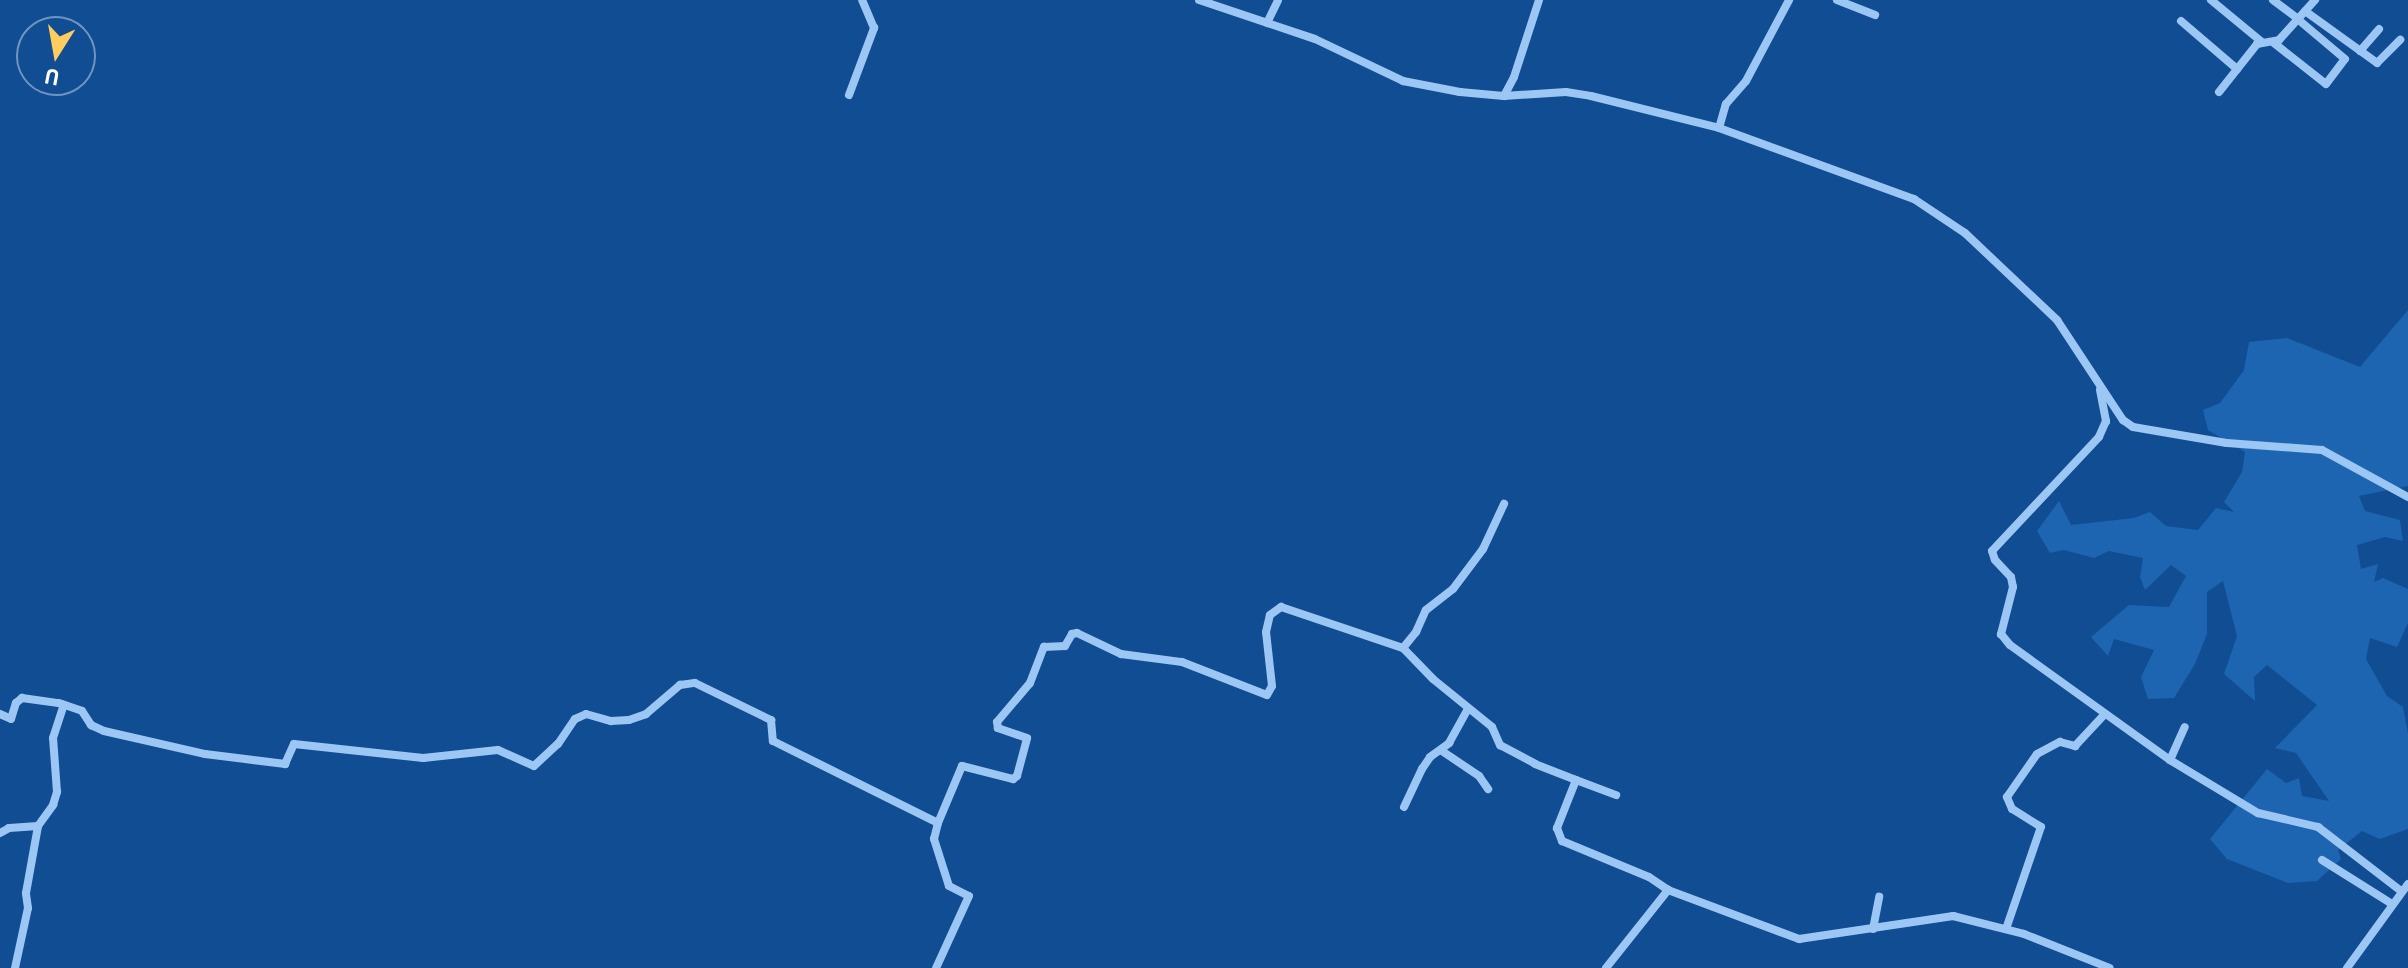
<!DOCTYPE html>
<html>
<head>
<meta charset="utf-8">
<style>
	body { margin:0 }
	#map { position:relative; width:2408px; height:968px; overflow:hidden; background:#104d93; font-family:"Titillium Web",sans-serif }
	div>[style] { position:absolute }
	[style*='--x'] { left:calc(var(--x)*1px); top:calc(var(--y)*1px); width:calc(var(--w)*1px); rotate:calc(var(--a)*1deg) }
	.green>* { inset:0; background:#1e65b1 }
	.minor>* { height:8px; margin:-4px; padding:0 4px; transform-origin:4px; border-radius:4px; background:#9cc7f4 }
	span { translate:-50% -50%; white-space:nowrap; text-align:center; line-height:1.15; -webkit-text-stroke:7px #104d93; paint-order:stroke }
	.north { position:absolute; left:16px; top:16px; width:80px; height:80px; box-sizing:border-box; background:#104d93; border:2px solid #7094be; border-radius:50%; rotate:191deg; font-size:22px; font-weight:700; line-height:32px; text-align:center; color:#fff }
	.north::after { content:''; display:block; margin:auto; width:28px; height:36px; background:#ffcc5f; clip-path:polygon(50% 0,100% 100%,50% 72%,0 100%) }
</style>
</head>
<body>
<div id="map">
	<div class="green">
		<div style="clip-path:polygon(2408px 310px,2408px 486px,2359px 496px,2365px 511px,2400px 520px,2403px 541px,2385px 537px,2357px 545px,2361px 569px,2378px 564px,2374px 582px,2383px 578px,2408px 589px,2408px 623px,2397px 647px,2370px 638px,2366px 659px,2387px 696px,2403px 707px,2408px 733px,2408px 829px,2380px 839px,2362px 831px,2338px 850px,2341px 859px,2317px 881px,2288px 883px,2227px 859px,2210px 839px,2267px 769px,2286px 783px,2299px 778px,2302px 796px,2329px 801px,2296px 753px,2275px 748px,2317px 705px,2267px 665px,2254px 677px,2255px 701px,2224px 674px,2237px 636px,2223px 581px,2207px 592px,2207px 634px,2195px 664px,2174px 698px,2148px 699px,2141px 677px,2154px 650px,2114px 639px,2108px 656px,2091px 637px,2129px 605px,2169px 607px,2186px 576px,2171px 565px,2145px 590px,2140px 577px,2143px 558px,2109px 551px,2094px 558px,2064px 550px,2050px 553px,2037px 531px,2059px 501px,2071px 525px,2134px 518px,2150px 512px,2166px 526px,2198px 530px,2216px 508px,2234px 512px,2224px 502px,2242px 472px,2245px 452px,2208px 430px,2203px 410px,2220px 403px,2244px 370px,2249px 342px,2287px 338px,2360px 367px)"></div>
	</div>
	<div class="minor">
		<div style="--x:1199;--y:0;--w:122;--a:18.6"></div>
		<div style="--x:1315;--y:39;--w:98;--a:25.5"></div>
		<div style="--x:1403;--y:81;--w:58;--a:10.9"></div>
		<div style="--x:1460;--y:92;--w:44;--a:5.2"></div>
		<div style="--x:1504;--y:96;--w:62;--a:-3.7"></div>
		<div style="--x:1566;--y:92;--w:25;--a:9"></div>
		<div style="--x:1591;--y:96;--w:132;--a:14"></div>
		<div style="--x:1719;--y:128;--w:208;--a:20"></div>
		<div style="--x:1914;--y:199;--w:61;--a:33.7"></div>
		<div style="--x:1965;--y:233;--w:127;--a:43.4"></div>
		<div style="--x:2057;--y:320;--w:120;--a:56.6"></div>
		<div style="--x:2123;--y:420;--w:12;--a:35"></div>
		<div style="--x:2133;--y:427;--w:95;--a:9.7"></div>
		<div style="--x:2227;--y:443;--w:95;--a:4.2"></div>
		<div style="--x:2322;--y:450;--w:98;--a:28.7"></div>
		<div style="--x:1837;--y:0;--w:41;--a:21.5"></div>
		<div style="--x:2211;--y:0;--w:66;--a:39.5"></div>
		<div style="--x:2273;--y:0;--w:31;--a:37"></div>
		<div style="--x:2305;--y:11;--w:89;--a:35.8"></div>
		<div style="--x:2377;--y:63;--w:33;--a:-45"></div>
		<div style="--x:2181;--y:21;--w:74;--a:40.6"></div>
		<div style="--x:1267;--y:23;--w:25;--a:-64"></div>
		<div style="--x:2274;--y:43;--w:66;--a:38.3"></div>
		<div style="--x:2326;--y:84;--w:31;--a:-53"></div>
		<div style="--x:2345;--y:59;--w:57;--a:-139.9"></div>
		<div style="--x:2360;--y:51;--w:29;--a:-49"></div>
		<div style="--x:2219;--y:92;--w:61;--a:-51.6"></div>
		<div style="--x:2257;--y:44;--w:22;--a:-10"></div>
		<div style="--x:2279;--y:40;--w:54;--a:-48"></div>
		<div style="--x:849;--y:95;--w:72;--a:-69.5"></div>
		<div style="--x:874;--y:28;--w:30;--a:-113"></div>
		<div style="--x:1504;--y:96;--w:21;--a:-62"></div>
		<div style="--x:1514;--y:77;--w:81;--a:-72"></div>
		<div style="--x:1719;--y:128;--w:25;--a:-74"></div>
		<div style="--x:1726;--y:104;--w:30;--a:-49"></div>
		<div style="--x:1746;--y:81;--w:92;--a:-62"></div>
		<div style="--x:2100;--y:390;--w:32;--a:79"></div>
		<div style="--x:2106;--y:421;--w:17;--a:114"></div>
		<div style="--x:2099;--y:437;--w:156;--a:133.2"></div>
		<div style="--x:1992;--y:551;--w:9;--a:72"></div>
		<div style="--x:1995;--y:560;--w:23;--a:47"></div>
		<div style="--x:2011;--y:577;--w:10;--a:79"></div>
		<div style="--x:2013;--y:587;--w:49;--a:104.3"></div>
		<div style="--x:2001;--y:634;--w:14;--a:51"></div>
		<div style="--x:2010;--y:645;--w:197;--a:35.7"></div>
		<div style="--x:2170;--y:760;--w:36;--a:-66"></div>
		<div style="--x:1403;--y:648;--w:21;--a:-51"></div>
		<div style="--x:1416;--y:632;--w:24;--a:-66"></div>
		<div style="--x:1426;--y:610;--w:34;--a:-38"></div>
		<div style="--x:1453;--y:589;--w:50;--a:-53.1"></div>
		<div style="--x:1483;--y:549;--w:50;--a:-65"></div>
		<div style="--x:0;--y:714;--w:12;--a:24"></div>
		<div style="--x:11;--y:719;--w:17;--a:-73"></div>
		<div style="--x:16;--y:703;--w:8;--a:-40"></div>
		<div style="--x:22;--y:698;--w:37;--a:8"></div>
		<div style="--x:59;--y:703;--w:24;--a:19"></div>
		<div style="--x:82;--y:711;--w:17;--a:57"></div>
		<div style="--x:91;--y:725;--w:14;--a:25"></div>
		<div style="--x:104;--y:731;--w:104;--a:12.8"></div>
		<div style="--x:205;--y:754;--w:81;--a:7.1"></div>
		<div style="--x:285;--y:764;--w:22;--a:-66"></div>
		<div style="--x:294;--y:744;--w:130;--a:6.2"></div>
		<div style="--x:423;--y:758;--w:75;--a:-6.1"></div>
		<div style="--x:498;--y:750;--w:39;--a:24"></div>
		<div style="--x:534;--y:766;--w:33;--a:-43"></div>
		<div style="--x:558;--y:744;--w:30;--a:-56"></div>
		<div style="--x:575;--y:719;--w:12;--a:-24"></div>
		<div style="--x:586;--y:714;--w:26;--a:16"></div>
		<div style="--x:611;--y:721;--w:18;--a:-3"></div>
		<div style="--x:629;--y:720;--w:18;--a:-19"></div>
		<div style="--x:646;--y:714;--w:45;--a:-40.5"></div>
		<div style="--x:680;--y:685;--w:15;--a:-8"></div>
		<div style="--x:695;--y:683;--w:85;--a:26"></div>
		<div style="--x:771;--y:720;--w:21;--a:85"></div>
		<div style="--x:773;--y:741;--w:184;--a:26.4"></div>
		<div style="--x:938;--y:823;--w:16;--a:104"></div>
		<div style="--x:934;--y:839;--w:49;--a:72.3"></div>
		<div style="--x:949;--y:886;--w:22;--a:27"></div>
		<div style="--x:969;--y:896;--w:79;--a:114.6"></div>
		<div style="--x:1442;--y:751;--w:45;--a:34"></div>
		<div style="--x:1479;--y:776;--w:16;--a:55"></div>
		<div style="--x:2170;--y:760;--w:103;--a:31.1"></div>
		<div style="--x:2258;--y:813;--w:62;--a:13.1"></div>
		<div style="--x:2318;--y:827;--w:105;--a:37.6"></div>
		<div style="--x:1576;--y:780;--w:43;--a:20.6"></div>
		<div style="--x:1404;--y:807;--w:42;--a:-64.7"></div>
		<div style="--x:1422;--y:769;--w:14;--a:-56"></div>
		<div style="--x:1430;--y:757;--w:24;--a:-36"></div>
		<div style="--x:1449;--y:743;--w:39;--a:-61"></div>
		<div style="--x:938;--y:823;--w:62;--a:-67.2"></div>
		<div style="--x:962;--y:766;--w:53;--a:14.3"></div>
		<div style="--x:1013;--y:779;--w:5;--a:-37"></div>
		<div style="--x:1017;--y:776;--w:39;--a:-75"></div>
		<div style="--x:1027;--y:738;--w:31;--a:-161"></div>
		<div style="--x:998;--y:728;--w:6;--a:-99"></div>
		<div style="--x:997;--y:722;--w:51;--a:-49.8"></div>
		<div style="--x:1030;--y:683;--w:39;--a:-69"></div>
		<div style="--x:1044;--y:647;--w:21;--a:-3"></div>
		<div style="--x:1065;--y:646;--w:14;--a:-60"></div>
		<div style="--x:1072;--y:634;--w:5;--a:-11"></div>
		<div style="--x:1077;--y:633;--w:49;--a:25.5"></div>
		<div style="--x:1121;--y:654;--w:62;--a:7.5"></div>
		<div style="--x:1182;--y:662;--w:91;--a:21.2"></div>
		<div style="--x:1267;--y:695;--w:10;--a:-61"></div>
		<div style="--x:1272;--y:686;--w:54;--a:-96.3"></div>
		<div style="--x:1266;--y:632;--w:17;--a:-77"></div>
		<div style="--x:1270;--y:615;--w:14;--a:-36"></div>
		<div style="--x:1281;--y:607;--w:129;--a:18.6"></div>
		<div style="--x:1403;--y:648;--w:43;--a:45.9"></div>
		<div style="--x:1433;--y:679;--w:76;--a:39.1"></div>
		<div style="--x:1492;--y:727;--w:20;--a:66"></div>
		<div style="--x:1500;--y:745;--w:40;--a:28"></div>
		<div style="--x:1535;--y:764;--w:44;--a:21.3"></div>
		<div style="--x:1576;--y:780;--w:52;--a:111.6"></div>
		<div style="--x:1557;--y:828;--w:14;--a:69"></div>
		<div style="--x:1562;--y:841;--w:94;--a:22.5"></div>
		<div style="--x:1649;--y:877;--w:23;--a:34"></div>
		<div style="--x:0;--y:833;--w:10;--a:-29"></div>
		<div style="--x:9;--y:828;--w:29;--a:-4"></div>
		<div style="--x:2322;--y:860;--w:83;--a:32.2"></div>
		<div style="--x:1873;--y:929;--w:33;--a:-79"></div>
		<div style="--x:2006;--y:929;--w:108;--a:-71.1"></div>
		<div style="--x:2041;--y:827;--w:34;--a:-148"></div>
		<div style="--x:2012;--y:809;--w:13;--a:-113"></div>
		<div style="--x:2007;--y:797;--w:52;--a:-55.1"></div>
		<div style="--x:2037;--y:754;--w:26;--a:-28"></div>
		<div style="--x:2060;--y:742;--w:16;--a:15"></div>
		<div style="--x:2075;--y:746;--w:42;--a:-46.9"></div>
		<div style="--x:15;--y:968;--w:61;--a:-77.8"></div>
		<div style="--x:28;--y:908;--w:15;--a:-98"></div>
		<div style="--x:26;--y:893;--w:68;--a:-79.8"></div>
		<div style="--x:38;--y:826;--w:26;--a:-54"></div>
		<div style="--x:53;--y:805;--w:14;--a:-73"></div>
		<div style="--x:57;--y:792;--w:54;--a:-94.2"></div>
		<div style="--x:53;--y:738;--w:35;--a:-72"></div>
		<div style="--x:1606;--y:968;--w:100;--a:-51.5"></div>
		<div style="--x:1668;--y:890;--w:140;--a:20.5"></div>
		<div style="--x:1799;--y:939;--w:156;--a:-8.5"></div>
		<div style="--x:1953;--y:916;--w:73;--a:14.2"></div>
		<div style="--x:2024;--y:934;--w:92;--a:21.6"></div>
		<div style="--x:2347;--y:968;--w:104;--a:-54"></div>
	</div>
	<div class="north">U</div>
</div>
</body>
</html>
